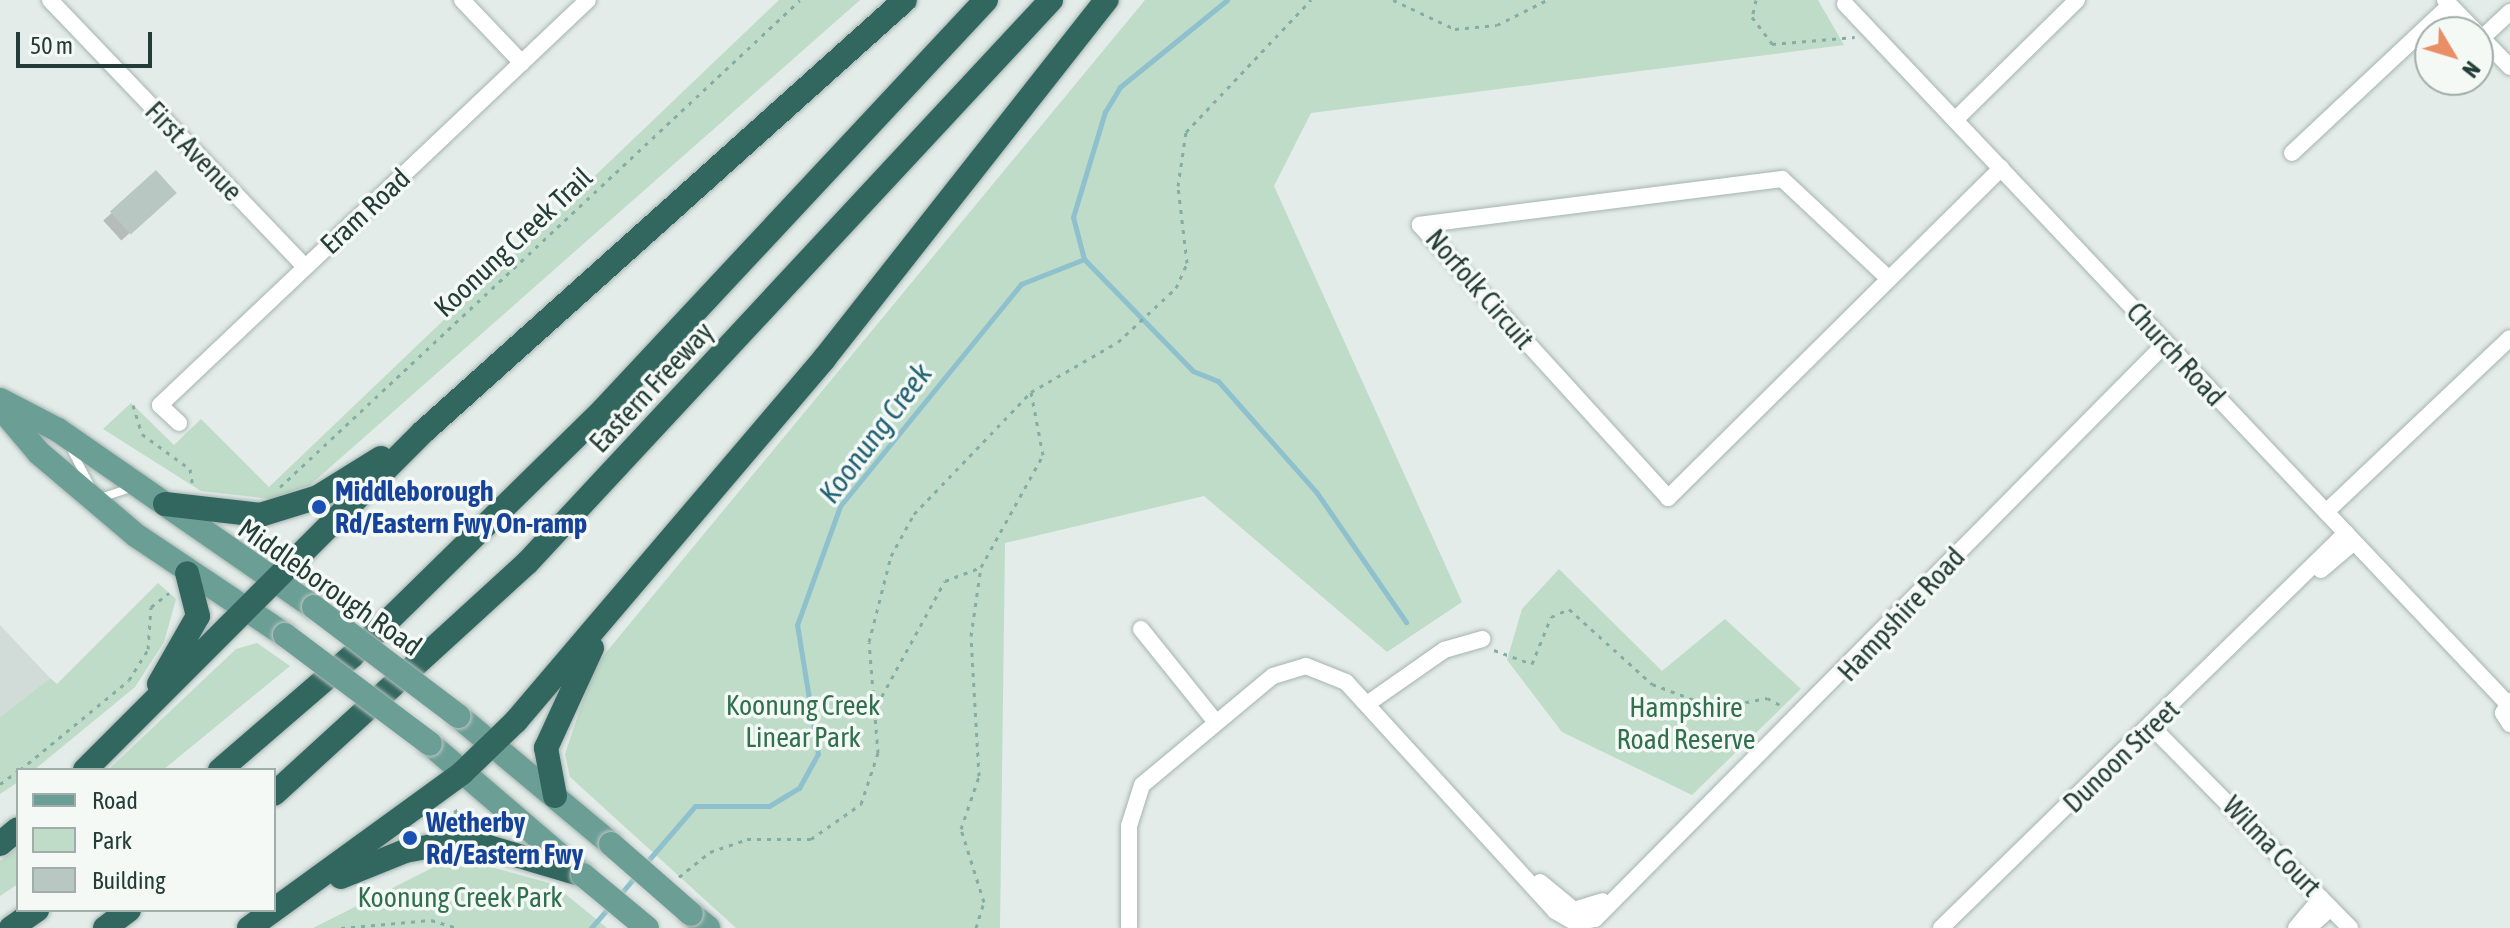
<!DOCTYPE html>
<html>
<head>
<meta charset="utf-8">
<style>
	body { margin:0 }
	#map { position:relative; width:2510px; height:928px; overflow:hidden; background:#e3ece9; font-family:"Asap Condensed",sans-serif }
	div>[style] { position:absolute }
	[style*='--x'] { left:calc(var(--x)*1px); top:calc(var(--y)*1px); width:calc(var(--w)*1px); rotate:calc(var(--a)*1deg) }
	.built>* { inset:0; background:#d1dcd8 }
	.green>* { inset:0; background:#bedcc8 }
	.shadow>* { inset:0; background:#0003; transform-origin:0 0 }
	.stream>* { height:5px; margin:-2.5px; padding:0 2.5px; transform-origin:2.5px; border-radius:2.5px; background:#8fc0cd }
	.building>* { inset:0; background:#b9c7c2; transform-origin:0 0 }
	.path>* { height:3px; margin-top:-1.5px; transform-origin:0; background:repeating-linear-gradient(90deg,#86ada4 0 4px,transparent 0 10px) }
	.roads { filter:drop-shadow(0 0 2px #a6b4b0) drop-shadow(0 0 2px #a6b4b0) }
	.lane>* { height:8px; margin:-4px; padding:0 4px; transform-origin:4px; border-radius:4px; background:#fff }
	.street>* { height:16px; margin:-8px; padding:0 8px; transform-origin:8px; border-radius:8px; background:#fff }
	.primary>* { height:24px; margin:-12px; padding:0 12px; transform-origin:12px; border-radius:12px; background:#6b9f95 }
	.highway>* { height:24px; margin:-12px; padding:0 12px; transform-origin:12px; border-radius:12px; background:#32675f }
	.bridges { filter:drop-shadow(0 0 2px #c2c8c7) drop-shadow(0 0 2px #c2c8c7) }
	.primary-bridge>* { height:24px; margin:-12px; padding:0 12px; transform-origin:12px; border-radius:12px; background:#6b9f95 }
	.dots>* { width:22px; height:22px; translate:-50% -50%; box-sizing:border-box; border:4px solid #f4f9f6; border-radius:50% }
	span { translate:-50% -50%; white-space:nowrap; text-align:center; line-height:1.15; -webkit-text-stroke:7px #f4f9f6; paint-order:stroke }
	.street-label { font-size:28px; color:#243c37 }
	.transit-label { font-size:28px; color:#164399; font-weight:700 }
	.left { translate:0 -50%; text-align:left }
	.park-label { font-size:28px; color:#31704e }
	.water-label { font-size:30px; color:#226174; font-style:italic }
	.legend { position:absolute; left:16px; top:768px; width:260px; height:144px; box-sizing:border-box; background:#f4f9f6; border:2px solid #a1adaa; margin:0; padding:10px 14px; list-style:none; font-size:24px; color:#243c37 }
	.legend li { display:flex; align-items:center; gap:16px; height:40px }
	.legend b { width:40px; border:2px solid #a1adaa }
	.north { position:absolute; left:2414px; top:16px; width:80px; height:80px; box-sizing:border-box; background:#f4f9f6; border:2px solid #a1adaa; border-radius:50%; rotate:128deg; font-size:22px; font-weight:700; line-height:32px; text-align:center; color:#243c37 }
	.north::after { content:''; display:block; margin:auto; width:28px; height:36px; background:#e98e65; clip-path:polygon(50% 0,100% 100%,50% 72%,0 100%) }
	.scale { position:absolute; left:16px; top:32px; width:136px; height:36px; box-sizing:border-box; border:4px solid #243c37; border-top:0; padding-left:10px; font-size:24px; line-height:28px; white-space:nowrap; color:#243c37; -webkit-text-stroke:6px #f4f9f6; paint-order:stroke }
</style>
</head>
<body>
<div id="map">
	<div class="built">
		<div style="clip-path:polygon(0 625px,50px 678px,0 717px)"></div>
	</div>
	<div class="green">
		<div style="clip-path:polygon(779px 0,860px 0,310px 485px,271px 499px,201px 491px,103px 429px,131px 403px,174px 445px,201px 419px,269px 487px)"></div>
		<div style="clip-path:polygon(1145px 0,1818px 0,1844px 45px,1311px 113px,1274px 186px,1462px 602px,1387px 652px,1204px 496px,1005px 543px,1000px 928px,736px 928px,570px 777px,565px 754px,594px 667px)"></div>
		<div style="clip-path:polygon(1559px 569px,1662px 671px,1725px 619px,1801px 689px,1692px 795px,1562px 732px,1507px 660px,1522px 609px)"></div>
		<div style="clip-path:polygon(158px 583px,176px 599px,164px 642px,135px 687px,34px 770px,18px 770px,18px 782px,0 794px,0 717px,50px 678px,57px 684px)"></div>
		<div style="clip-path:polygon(257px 643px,290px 666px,163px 770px,108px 770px,236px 649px)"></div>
		<div style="clip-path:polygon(18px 847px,18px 884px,0 896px,0 861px)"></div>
		<div style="clip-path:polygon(436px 866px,491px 867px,553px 884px,607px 928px,313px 928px)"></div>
	</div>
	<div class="shadow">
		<div style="left:156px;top:173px;width:27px;height:71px;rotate:48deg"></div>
	</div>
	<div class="stream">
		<div style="--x:1084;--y:259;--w:156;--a:45.8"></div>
		<div style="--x:1193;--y:371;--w:27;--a:22"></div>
		<div style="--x:1218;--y:381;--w:149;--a:48.5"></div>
		<div style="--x:1317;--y:493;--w:157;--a:55.4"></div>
		<div style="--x:646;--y:863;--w:75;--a:-49.3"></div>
		<div style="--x:695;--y:806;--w:74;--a:0"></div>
		<div style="--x:769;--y:806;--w:35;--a:-31"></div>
		<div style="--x:799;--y:788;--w:39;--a:-61"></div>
		<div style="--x:818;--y:754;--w:131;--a:-99.2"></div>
		<div style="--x:797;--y:625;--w:127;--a:-70.1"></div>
		<div style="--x:840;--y:506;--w:286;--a:-50.8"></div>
		<div style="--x:1021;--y:284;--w:68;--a:-21.6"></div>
		<div style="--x:1084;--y:259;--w:43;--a:-104.7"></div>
		<div style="--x:1073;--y:217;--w:110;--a:-73.1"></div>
		<div style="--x:1105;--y:112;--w:29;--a:-59"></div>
		<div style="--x:1120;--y:87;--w:138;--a:-39.1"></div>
		<div style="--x:618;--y:897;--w:30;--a:-50"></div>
		<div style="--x:591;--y:928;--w:28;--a:-49"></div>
	</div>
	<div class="building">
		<div style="left:156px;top:170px;width:31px;height:62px;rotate:48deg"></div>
	</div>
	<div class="path">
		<div style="--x:1393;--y:0;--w:68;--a:25.1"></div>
		<div style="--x:1455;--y:29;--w:42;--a:-5.4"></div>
		<div style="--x:1497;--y:25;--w:56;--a:-26.6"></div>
		<div style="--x:1756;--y:0;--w:17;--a:103"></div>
		<div style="--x:1752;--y:17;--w:34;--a:53"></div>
		<div style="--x:1772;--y:44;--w:83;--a:-4.8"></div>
		<div style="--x:133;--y:405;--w:30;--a:73"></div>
		<div style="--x:142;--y:434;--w:59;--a:36.1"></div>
		<div style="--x:190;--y:469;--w:18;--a:81"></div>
		<div style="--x:280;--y:487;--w:712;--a:-43.12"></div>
		<div style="--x:1494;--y:650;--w:40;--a:20.2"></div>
		<div style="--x:1532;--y:664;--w:51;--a:-68"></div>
		<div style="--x:1551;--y:617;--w:20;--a:-24"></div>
		<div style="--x:1569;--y:609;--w:112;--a:42.1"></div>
		<div style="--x:1652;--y:684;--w:68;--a:20.6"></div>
		<div style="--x:1716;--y:708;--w:52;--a:-11.1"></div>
		<div style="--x:1767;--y:698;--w:19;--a:28"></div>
		<div style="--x:877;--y:705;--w:141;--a:-61.3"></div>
		<div style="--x:945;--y:581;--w:39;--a:-21"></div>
		<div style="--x:20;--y:770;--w:141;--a:-39.5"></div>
		<div style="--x:129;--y:680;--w:36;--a:-58"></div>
		<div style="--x:148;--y:649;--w:42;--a:-85.9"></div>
		<div style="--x:151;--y:607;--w:23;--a:-38"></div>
		<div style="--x:0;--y:784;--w:22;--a:-36"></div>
		<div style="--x:454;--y:812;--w:9;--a:-32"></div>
		<div style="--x:438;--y:822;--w:19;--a:-32"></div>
		<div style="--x:454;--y:812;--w:9;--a:41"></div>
		<div style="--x:679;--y:877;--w:40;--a:-39"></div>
		<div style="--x:710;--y:852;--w:39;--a:-19"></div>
		<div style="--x:747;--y:839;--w:64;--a:0"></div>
		<div style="--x:811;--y:839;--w:61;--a:-35"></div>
		<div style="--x:861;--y:804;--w:54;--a:-71.6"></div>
		<div style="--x:878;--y:753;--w:111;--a:-94.6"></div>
		<div style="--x:869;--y:642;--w:89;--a:-75.7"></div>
		<div style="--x:891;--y:556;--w:48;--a:-61.3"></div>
		<div style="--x:914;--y:514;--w:169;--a:-46.2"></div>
		<div style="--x:1031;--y:392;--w:100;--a:-29.9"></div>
		<div style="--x:1118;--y:342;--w:79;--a:-43"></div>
		<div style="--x:1176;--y:288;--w:27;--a:-66"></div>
		<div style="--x:1187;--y:263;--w:78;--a:-96.7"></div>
		<div style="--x:1178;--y:186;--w:55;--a:-81.6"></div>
		<div style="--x:1186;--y:132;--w:182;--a:-46.6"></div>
		<div style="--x:341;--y:928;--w:90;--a:-5.1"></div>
		<div style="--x:431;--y:920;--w:28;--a:17"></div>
		<div style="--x:976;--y:928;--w:27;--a:-73"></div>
		<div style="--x:984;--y:902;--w:77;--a:-107.5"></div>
		<div style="--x:961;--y:829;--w:56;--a:-71.2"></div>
		<div style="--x:979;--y:776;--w:140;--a:-93.3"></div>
		<div style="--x:971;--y:636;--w:70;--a:-81.8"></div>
		<div style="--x:981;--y:567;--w:128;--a:-61"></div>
		<div style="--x:1043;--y:455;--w:64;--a:-100.8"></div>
	</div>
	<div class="roads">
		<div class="lane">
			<div style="--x:72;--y:451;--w:45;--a:62.3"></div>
			<div style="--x:97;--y:499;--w:38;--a:-18"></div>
		</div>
		<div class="street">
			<div style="--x:50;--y:0;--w:369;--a:46.3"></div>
			<div style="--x:462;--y:0;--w:87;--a:46.4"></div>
			<div style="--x:2445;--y:0;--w:45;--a:45.9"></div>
			<div style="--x:1845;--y:4;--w:963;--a:46.56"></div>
			<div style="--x:2478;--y:34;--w:46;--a:45.9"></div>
			<div style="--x:2482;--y:38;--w:38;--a:-43"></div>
			<div style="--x:1955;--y:120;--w:171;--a:-44.5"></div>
			<div style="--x:2292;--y:153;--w:216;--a:-43.1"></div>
			<div style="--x:1889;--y:279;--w:146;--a:-136.9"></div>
			<div style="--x:1782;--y:179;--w:365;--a:172.8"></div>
			<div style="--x:1420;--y:225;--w:369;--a:47.7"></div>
			<div style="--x:1668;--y:498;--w:469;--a:-44.7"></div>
			<div style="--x:179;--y:423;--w:26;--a:-137"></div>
			<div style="--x:160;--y:405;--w:589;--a:-43.42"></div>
			<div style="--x:2326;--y:512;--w:253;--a:-43.4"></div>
			<div style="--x:2321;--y:570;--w:43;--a:-40.3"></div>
			<div style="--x:1141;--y:629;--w:118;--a:51.2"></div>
			<div style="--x:2510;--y:701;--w:14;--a:120"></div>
			<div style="--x:2503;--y:713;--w:13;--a:58"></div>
			<div style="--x:1367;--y:704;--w:94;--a:-35"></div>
			<div style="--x:1444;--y:650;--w:40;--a:-16"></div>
			<div style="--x:2152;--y:727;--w:282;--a:45.4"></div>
			<div style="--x:1540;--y:882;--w:44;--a:39.5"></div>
			<div style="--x:1574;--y:910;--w:30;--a:-17"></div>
			<div style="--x:1129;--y:928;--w:102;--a:-90"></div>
			<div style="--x:1129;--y:826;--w:43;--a:-72.4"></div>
			<div style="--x:1142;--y:785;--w:170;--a:-39.8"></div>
			<div style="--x:1273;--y:676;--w:34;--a:-17"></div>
			<div style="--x:1306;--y:666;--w:43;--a:21.8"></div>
			<div style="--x:1346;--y:682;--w:310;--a:47.6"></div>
			<div style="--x:1555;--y:911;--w:24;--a:30"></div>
			<div style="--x:1576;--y:923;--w:19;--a:-12"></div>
			<div style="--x:1595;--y:919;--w:811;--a:-45.25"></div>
			<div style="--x:1941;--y:928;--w:566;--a:-44.28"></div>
			<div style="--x:2296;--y:928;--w:39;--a:-50"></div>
			<div style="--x:2308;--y:928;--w:30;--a:-41"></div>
		</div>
		<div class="primary">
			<div style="--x:0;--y:400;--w:65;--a:27.3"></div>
			<div style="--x:58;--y:430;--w:311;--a:34.7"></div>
			<div style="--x:0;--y:407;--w:60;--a:49.7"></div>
			<div style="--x:39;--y:453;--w:128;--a:40.3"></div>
			<div style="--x:137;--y:536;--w:178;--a:33.8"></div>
			<div style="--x:458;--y:716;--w:199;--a:39.9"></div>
			<div style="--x:430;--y:744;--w:201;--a:40.6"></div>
			<div style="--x:691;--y:914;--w:22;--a:39"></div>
		</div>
		<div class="highway">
			<div style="--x:165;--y:504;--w:96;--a:6.6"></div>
			<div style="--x:260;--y:515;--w:61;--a:-17.2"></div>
			<div style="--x:318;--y:497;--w:74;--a:-31.8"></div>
			<div style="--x:159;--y:684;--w:78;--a:-60.2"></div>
			<div style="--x:198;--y:616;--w:44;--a:-104.3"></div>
			<div style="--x:85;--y:770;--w:478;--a:-45"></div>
			<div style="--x:423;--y:432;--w:647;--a:-41.87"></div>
			<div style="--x:220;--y:770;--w:174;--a:-40.8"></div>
			<div style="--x:352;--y:656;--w:351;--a:-44.4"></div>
			<div style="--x:603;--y:410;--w:561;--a:-46.95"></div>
			<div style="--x:274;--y:794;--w:343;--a:-42.4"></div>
			<div style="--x:527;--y:563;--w:769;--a:-47.05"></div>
			<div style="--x:555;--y:796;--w:49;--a:-100.6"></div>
			<div style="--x:546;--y:748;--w:110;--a:-65.3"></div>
			<div style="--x:0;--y:844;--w:23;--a:-40"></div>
			<div style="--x:341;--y:877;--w:69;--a:-22.1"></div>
			<div style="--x:405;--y:851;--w:61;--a:-10.4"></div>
			<div style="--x:465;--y:840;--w:123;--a:16.5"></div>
			<div style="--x:11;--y:928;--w:32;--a:-35"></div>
			<div style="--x:105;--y:928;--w:30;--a:-37"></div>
			<div style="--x:249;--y:928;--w:263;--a:-36"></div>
			<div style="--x:462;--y:773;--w:75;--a:-43.9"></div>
			<div style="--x:516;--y:721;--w:475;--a:-49.6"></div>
			<div style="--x:824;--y:359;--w:457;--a:-51.8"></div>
		</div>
	</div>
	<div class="bridges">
		<div class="primary-bridge">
			<div style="--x:314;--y:607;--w:181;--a:37.1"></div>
			<div style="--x:285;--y:635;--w:181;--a:36.9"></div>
			<div style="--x:611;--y:844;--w:106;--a:41.2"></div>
			<div style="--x:583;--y:875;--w:83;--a:39.6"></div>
		</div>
	</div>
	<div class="dots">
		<div style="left:319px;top:507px;background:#1a4fb4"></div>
		<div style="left:410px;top:838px;background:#1a4fb4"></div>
	</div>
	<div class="street-label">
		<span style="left:194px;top:151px;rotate:46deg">First Avenue</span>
		<span style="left:365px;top:211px;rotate:-43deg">Eram Road</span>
		<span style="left:513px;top:242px;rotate:-43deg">Koonung Creek Trail</span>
		<span style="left:1480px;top:289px;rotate:49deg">Norfolk Circuit</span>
		<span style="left:2176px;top:354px;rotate:47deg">Church Road</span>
		<span style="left:651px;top:387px;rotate:-47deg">Eastern Freeway</span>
		<span style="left:330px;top:587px;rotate:35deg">Middleborough Road</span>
		<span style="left:1901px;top:614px;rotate:-47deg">Hampshire Road</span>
		<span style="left:2121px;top:756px;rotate:-44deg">Dunoon Street</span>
		<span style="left:2272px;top:846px;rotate:46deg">Wilma Court</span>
	</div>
	<div class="transit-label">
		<span class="left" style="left:335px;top:507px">Middleborough<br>Rd/Eastern Fwy On-ramp</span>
		<span class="left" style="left:426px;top:838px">Wetherby<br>Rd/Eastern Fwy</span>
	</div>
	<div class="park-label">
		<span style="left:803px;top:721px">Koonung Creek<br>Linear Park</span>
		<span style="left:1686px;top:723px">Hampshire<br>Road Reserve</span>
		<span style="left:460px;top:897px">Koonung Creek Park</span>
	</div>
	<div class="water-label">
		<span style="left:875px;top:433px;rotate:-53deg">Koonung Creek</span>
	</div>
	<ul class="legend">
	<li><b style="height:10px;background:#6b9f95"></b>Road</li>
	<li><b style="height:22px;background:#bedcc8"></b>Park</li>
	<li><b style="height:22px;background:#b9c7c2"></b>Building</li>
	</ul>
	<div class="north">N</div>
	<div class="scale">50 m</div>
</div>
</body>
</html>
